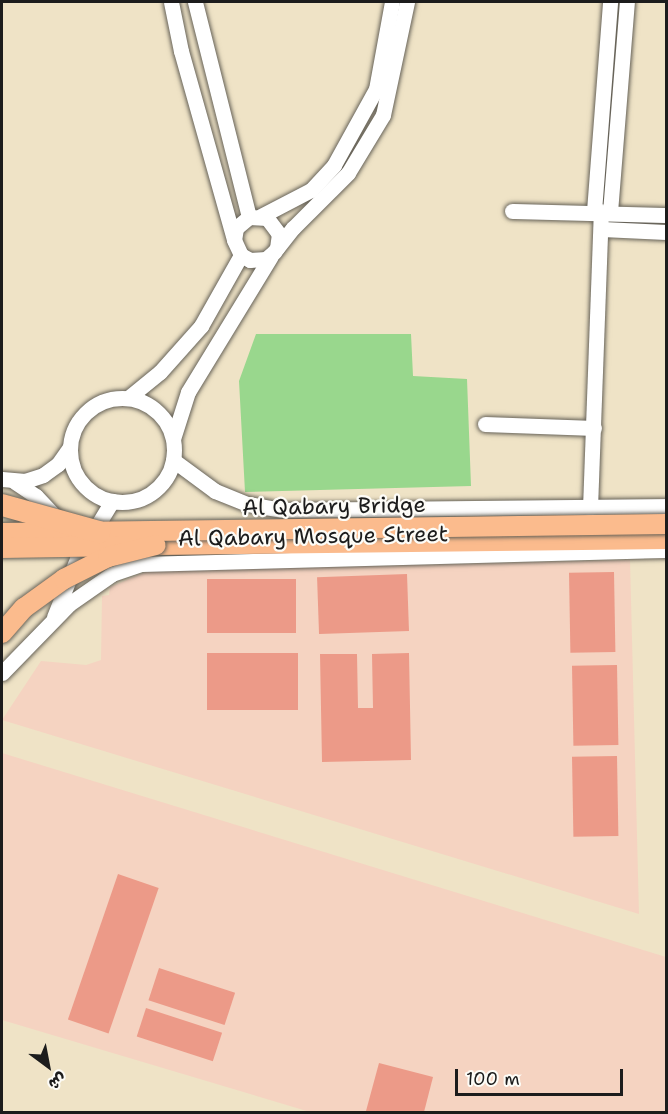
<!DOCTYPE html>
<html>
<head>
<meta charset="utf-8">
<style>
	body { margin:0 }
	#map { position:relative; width:668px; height:1114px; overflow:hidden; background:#efe3c6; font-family:"Shantell Sans","Playpen Sans Arabic",sans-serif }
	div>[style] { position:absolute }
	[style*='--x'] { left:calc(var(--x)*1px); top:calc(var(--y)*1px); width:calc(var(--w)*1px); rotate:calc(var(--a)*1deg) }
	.built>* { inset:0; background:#f5d3c1 }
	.green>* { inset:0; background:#99d78d }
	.building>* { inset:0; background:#ec9a88; transform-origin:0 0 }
	.roads { filter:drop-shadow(0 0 2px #666258) drop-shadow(0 0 2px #666258) }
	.minor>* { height:15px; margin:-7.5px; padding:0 7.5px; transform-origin:7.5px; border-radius:7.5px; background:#fff }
	.minor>.ring { margin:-7.5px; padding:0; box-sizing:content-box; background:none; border:15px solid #fff; border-radius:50% }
	.major>* { height:20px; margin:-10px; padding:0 10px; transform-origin:10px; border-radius:10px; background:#fbbb8d }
	.bridges { filter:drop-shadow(0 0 2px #666258) drop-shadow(0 0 2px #666258) }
	.major-bridge>* { height:20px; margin:-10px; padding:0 10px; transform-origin:10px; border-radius:10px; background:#fbbb8d }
	.highway-bridge>* { height:22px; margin:-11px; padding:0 11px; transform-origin:11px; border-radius:11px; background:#fbbb8d }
	span { translate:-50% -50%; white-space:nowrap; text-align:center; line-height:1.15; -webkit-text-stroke:4.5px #fdfcf7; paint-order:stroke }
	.street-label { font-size:22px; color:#1c1c1c }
	.frame { position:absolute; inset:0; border:3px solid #1c1c1c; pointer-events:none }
	.north { position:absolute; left:18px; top:1036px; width:60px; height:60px; -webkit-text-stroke:4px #fdfcf7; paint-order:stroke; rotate:148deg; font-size:16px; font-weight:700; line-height:24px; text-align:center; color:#1c1c1c }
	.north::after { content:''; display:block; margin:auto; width:21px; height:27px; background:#1c1c1c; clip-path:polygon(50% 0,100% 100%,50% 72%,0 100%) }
	.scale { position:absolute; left:455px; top:1069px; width:168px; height:27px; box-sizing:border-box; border:3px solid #1c1c1c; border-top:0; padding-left:8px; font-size:18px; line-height:21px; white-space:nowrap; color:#1c1c1c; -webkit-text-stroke:4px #fdfcf7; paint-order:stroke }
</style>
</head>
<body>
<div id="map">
	<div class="built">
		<div style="clip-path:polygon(630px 560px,639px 914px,2px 720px,41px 661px,86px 665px,101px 660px,102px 596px,109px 595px,110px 587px,148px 571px)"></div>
		<div style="clip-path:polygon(2px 753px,666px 957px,666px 1112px,310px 1112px,2px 1020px)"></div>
	</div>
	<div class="green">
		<div style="clip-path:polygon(256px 334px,411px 334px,413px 376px,467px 379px,471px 486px,245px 492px,239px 381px)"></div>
	</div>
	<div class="building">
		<div style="left:614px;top:572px;width:80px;height:45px;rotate:89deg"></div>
		<div style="left:407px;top:574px;width:57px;height:90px;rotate:88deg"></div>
		<div style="left:296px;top:579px;width:54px;height:89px;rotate:90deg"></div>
		<div style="left:298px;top:653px;width:57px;height:91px;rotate:90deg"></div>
		<div style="clip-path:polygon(409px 653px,411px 760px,322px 762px,320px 654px,357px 654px,358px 708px,373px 708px,372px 654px)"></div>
		<div style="left:617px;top:665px;width:80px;height:45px;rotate:89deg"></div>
		<div style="left:617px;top:756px;width:80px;height:45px;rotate:89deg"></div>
		<div style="left:118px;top:874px;width:43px;height:154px;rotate:19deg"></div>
		<div style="left:159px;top:968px;width:80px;height:34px;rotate:18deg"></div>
		<div style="left:146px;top:1008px;width:80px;height:30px;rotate:18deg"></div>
		<div style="clip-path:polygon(379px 1063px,433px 1077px,424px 1112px,366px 1111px)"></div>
	</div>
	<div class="roads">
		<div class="minor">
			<div style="--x:171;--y:2;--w:50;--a:78.5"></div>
			<div style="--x:181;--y:51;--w:195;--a:74.3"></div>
			<div style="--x:195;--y:2;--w:222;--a:75.9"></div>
			<div style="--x:512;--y:211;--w:154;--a:1.5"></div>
			<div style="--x:594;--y:211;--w:210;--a:-85.6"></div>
			<div style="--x:610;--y:212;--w:211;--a:-85.4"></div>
			<div style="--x:261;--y:216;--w:56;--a:-27.5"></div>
			<div style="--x:311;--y:190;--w:34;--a:-47"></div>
			<div style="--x:334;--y:165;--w:87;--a:-61.1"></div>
			<div style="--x:376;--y:89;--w:88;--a:-79.6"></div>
			<div style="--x:602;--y:229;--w:64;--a:2.7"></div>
			<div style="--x:277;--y:248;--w:14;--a:-82"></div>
			<div style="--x:279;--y:234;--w:20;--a:-127"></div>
			<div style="--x:267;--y:218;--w:18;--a:-177"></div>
			<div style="--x:249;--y:217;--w:17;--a:140"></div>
			<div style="--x:236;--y:228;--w:12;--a:99"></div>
			<div style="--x:234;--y:240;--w:17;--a:65"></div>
			<div style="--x:241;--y:255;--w:10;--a:29"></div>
			<div style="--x:250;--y:260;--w:16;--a:-4"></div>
			<div style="--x:266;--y:259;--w:11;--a:-41"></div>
			<div style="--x:274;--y:252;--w:31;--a:-52"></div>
			<div style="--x:293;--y:228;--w:78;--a:-45"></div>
			<div style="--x:348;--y:173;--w:68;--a:-58.9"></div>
			<div style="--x:383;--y:115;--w:116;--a:-78"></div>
			<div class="ring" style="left:70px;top:398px;width:89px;height:89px"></div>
			<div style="--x:128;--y:398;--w:41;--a:-39.1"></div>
			<div style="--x:160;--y:372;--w:62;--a:-48.3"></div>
			<div style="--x:201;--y:326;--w:81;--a:-60.6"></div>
			<div style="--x:485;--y:424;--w:109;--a:2.1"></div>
			<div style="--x:173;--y:439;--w:49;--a:-72.3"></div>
			<div style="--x:188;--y:392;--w:159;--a:-58.6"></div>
			<div style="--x:173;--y:460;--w:52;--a:36.4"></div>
			<div style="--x:215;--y:491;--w:35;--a:22"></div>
			<div style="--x:248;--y:504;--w:35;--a:10"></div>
			<div style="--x:282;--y:510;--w:384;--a:-0.6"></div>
			<div style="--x:2;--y:479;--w:23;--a:5"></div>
			<div style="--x:25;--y:481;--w:19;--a:-18"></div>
			<div style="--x:43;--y:475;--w:19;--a:-36"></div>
			<div style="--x:58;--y:464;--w:19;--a:-55"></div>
			<div style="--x:15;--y:482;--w:25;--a:34"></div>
			<div style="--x:36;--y:496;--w:34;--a:47"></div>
			<div style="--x:590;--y:508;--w:297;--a:-87.9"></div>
			<div style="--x:54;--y:617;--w:62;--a:-68.4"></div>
			<div style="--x:77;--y:559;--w:68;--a:-58.9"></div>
			<div style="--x:2;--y:673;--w:96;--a:-45.8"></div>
			<div style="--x:69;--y:604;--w:52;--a:-34.9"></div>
			<div style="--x:112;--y:574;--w:31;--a:-19"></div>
			<div style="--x:141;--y:564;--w:525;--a:-1.53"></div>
		</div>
		<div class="major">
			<div style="--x:156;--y:545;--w:510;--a:-0.67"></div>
		</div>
	</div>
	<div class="bridges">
		<div class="major-bridge">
			<div style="--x:2;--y:533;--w:664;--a:-0.78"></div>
			<div style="--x:2;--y:548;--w:123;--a:-0.9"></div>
			<div style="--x:2;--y:633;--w:33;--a:-49"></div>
			<div style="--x:24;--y:608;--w:49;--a:-35.9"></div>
			<div style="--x:64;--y:579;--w:49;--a:-26.6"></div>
			<div style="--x:108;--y:557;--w:49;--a:-14"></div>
		</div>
		<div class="highway-bridge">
			<div style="--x:2;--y:505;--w:101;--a:15.6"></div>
		</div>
	</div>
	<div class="street-label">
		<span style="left:334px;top:506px;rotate:-1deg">Al Qabary Bridge</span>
		<span style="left:313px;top:536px;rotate:-1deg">Al Qabary Mosque Street</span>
	</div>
	<div class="frame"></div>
	<div class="north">ش</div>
	<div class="scale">100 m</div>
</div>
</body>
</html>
